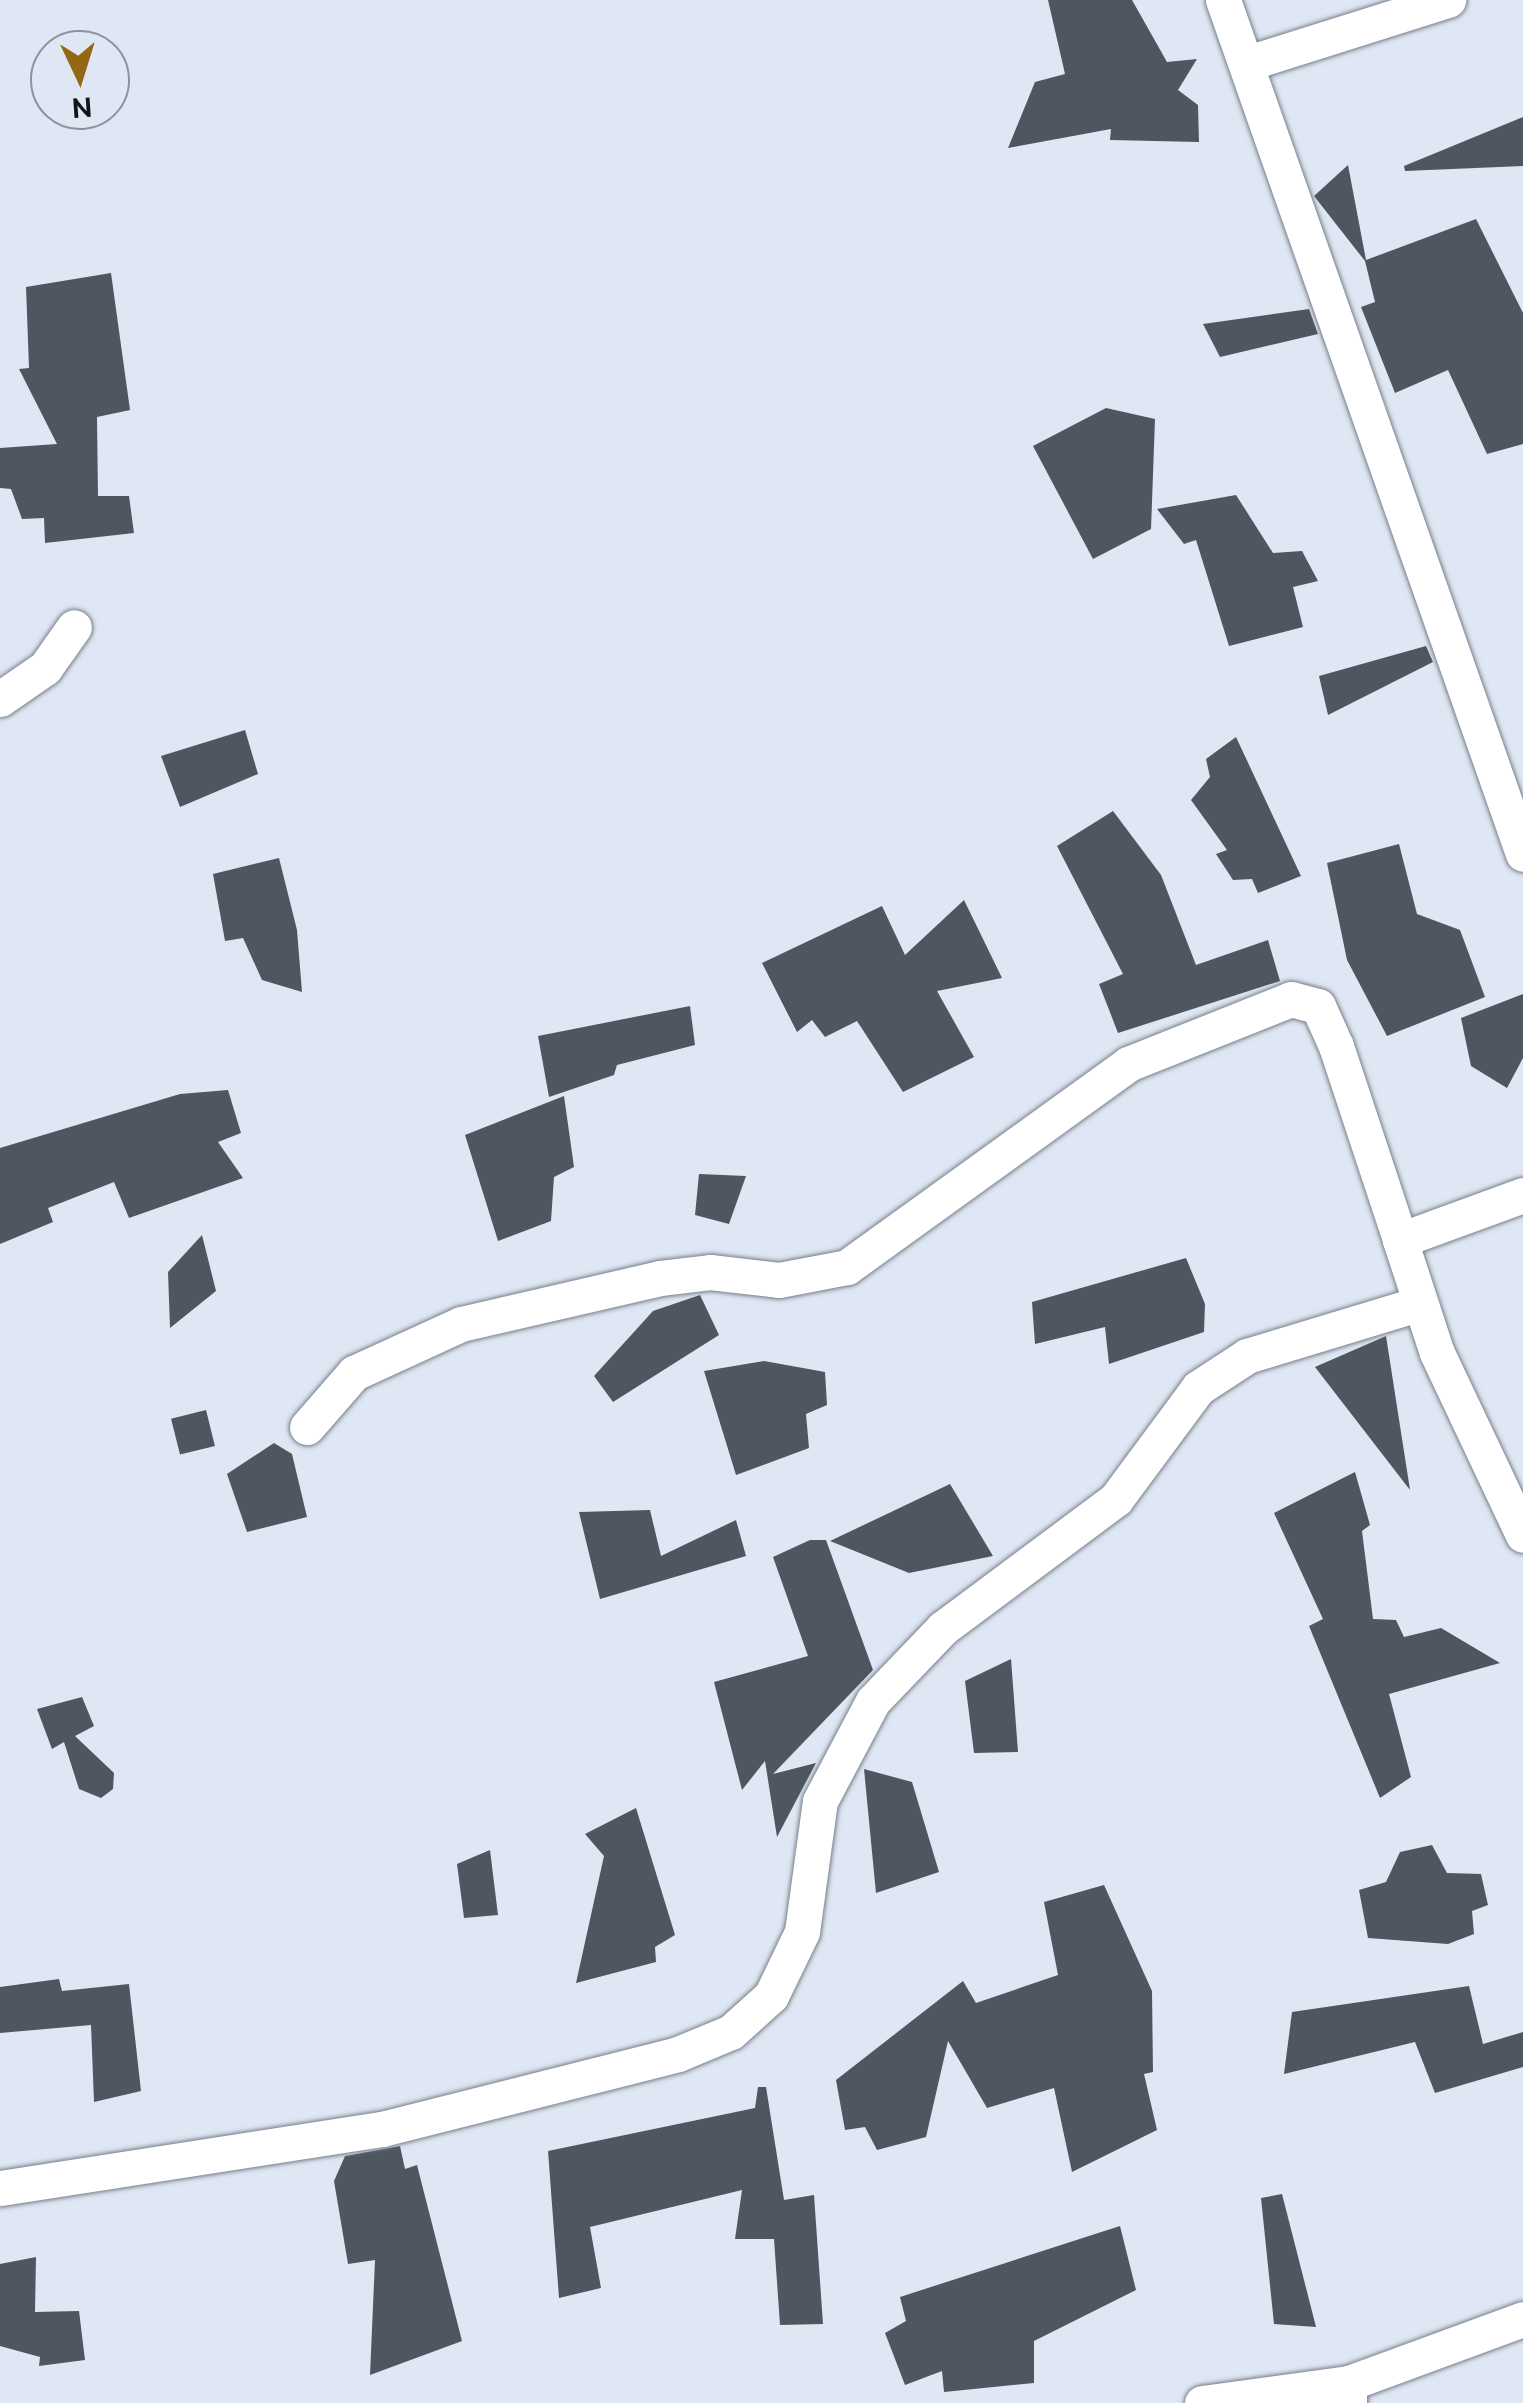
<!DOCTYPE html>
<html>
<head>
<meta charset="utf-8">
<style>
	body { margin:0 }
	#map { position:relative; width:1523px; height:2403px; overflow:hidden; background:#dee7f3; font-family:Ubuntu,sans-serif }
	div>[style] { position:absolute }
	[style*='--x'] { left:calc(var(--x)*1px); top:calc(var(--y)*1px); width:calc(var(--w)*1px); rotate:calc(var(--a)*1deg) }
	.building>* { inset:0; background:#4e5660; transform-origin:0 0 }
	.roads { filter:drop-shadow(0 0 2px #777f8a) drop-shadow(0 0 2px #777f8a) }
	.minor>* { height:35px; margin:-17.5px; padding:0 17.5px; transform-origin:17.5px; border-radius:17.5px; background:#fff }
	span { translate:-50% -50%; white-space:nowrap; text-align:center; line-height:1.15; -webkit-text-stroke:10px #dee7f3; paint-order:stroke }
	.north { position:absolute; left:30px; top:30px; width:100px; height:100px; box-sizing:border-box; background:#dee7f3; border:2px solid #8c939b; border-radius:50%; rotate:176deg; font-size:28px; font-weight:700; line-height:40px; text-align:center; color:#111418 }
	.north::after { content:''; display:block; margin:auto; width:35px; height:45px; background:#946714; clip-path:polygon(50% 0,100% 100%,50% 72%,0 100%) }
</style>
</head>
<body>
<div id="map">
	<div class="building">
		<div style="clip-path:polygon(1048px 0,1132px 0,1167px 62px,1197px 59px,1178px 90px,1198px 105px,1199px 142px,1110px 140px,1111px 129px,1008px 148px,1035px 82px,1065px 74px)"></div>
		<div style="clip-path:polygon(1523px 117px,1523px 166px,1405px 171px,1404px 166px)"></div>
		<div style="clip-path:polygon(1348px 165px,1366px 260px,1476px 219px,1523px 313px,1523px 444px,1487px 454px,1448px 370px,1395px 393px,1361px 307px,1375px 302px,1365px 261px,1314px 196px)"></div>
		<div style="clip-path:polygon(111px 273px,130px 410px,97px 417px,98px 496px,129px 496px,134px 533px,45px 543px,44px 518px,22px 519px,11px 489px,0 488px,0 448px,57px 444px,19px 369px,29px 368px,26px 287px)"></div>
		<div style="clip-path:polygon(1309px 309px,1318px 334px,1220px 357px,1203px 324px)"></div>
		<div style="clip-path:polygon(1106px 408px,1155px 419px,1151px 529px,1093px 559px,1033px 446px)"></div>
		<div style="clip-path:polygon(1236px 495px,1273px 553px,1302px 551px,1318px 581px,1293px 587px,1303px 627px,1229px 646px,1196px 540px,1184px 544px,1157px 509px)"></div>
		<div style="clip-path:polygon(1426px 646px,1433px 662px,1328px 715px,1319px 676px)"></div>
		<div style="clip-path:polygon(245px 730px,258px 774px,180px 807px,161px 756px)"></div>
		<div style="clip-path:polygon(1236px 737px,1301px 876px,1258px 893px,1252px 879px,1233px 880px,1216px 854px,1227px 850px,1191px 800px,1210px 777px,1206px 759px)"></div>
		<div style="clip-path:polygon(1113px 811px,1161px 875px,1196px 965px,1268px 940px,1280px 981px,1118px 1033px,1099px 984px,1123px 974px,1057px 846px)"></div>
		<div style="clip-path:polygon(1399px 844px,1417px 914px,1460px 930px,1485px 997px,1387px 1036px,1347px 960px,1327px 863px)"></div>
		<div style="clip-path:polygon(279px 858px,297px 930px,302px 992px,262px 980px,243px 938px,225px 941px,213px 874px)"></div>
		<div style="clip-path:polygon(964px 900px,1002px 978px,937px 991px,974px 1057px,903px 1092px,857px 1021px,825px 1037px,812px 1020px,797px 1032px,762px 963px,882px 906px,905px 955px)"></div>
		<div style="clip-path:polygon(1523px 994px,1523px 1058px,1507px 1088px,1471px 1066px,1461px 1018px)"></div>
		<div style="clip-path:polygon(690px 1006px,695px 1045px,617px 1065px,614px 1075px,549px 1097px,538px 1036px)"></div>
		<div style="clip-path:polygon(228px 1090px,241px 1133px,218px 1142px,243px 1178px,129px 1218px,114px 1182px,48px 1208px,53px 1222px,0 1244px,0 1148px,180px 1094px)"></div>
		<div style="clip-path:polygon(564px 1096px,574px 1167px,554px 1177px,551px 1221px,498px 1241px,465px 1135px)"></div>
		<div style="clip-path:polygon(699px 1174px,746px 1176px,729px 1224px,695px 1215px)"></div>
		<div style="clip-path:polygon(202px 1235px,216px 1291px,170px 1328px,168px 1272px)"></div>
		<div style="clip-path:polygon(1186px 1258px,1205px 1304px,1204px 1332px,1109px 1364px,1105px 1327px,1035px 1344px,1032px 1302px)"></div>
		<div style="clip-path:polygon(700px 1295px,719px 1335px,613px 1402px,594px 1376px,653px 1311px)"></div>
		<div style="clip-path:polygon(1386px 1336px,1410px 1490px,1315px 1367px)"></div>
		<div style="clip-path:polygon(764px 1361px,825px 1372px,827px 1405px,806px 1414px,809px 1448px,736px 1475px,704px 1371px)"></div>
		<div style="left:206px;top:1410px;width:37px;height:36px;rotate:76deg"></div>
		<div style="clip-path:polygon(274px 1443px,292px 1454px,307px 1517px,247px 1532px,227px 1474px)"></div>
		<div style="clip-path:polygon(1355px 1472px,1370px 1525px,1362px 1531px,1373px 1619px,1396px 1620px,1404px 1637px,1441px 1628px,1500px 1663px,1389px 1694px,1411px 1777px,1380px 1798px,1309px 1626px,1323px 1619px,1274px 1513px)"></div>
		<div style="clip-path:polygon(950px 1484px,993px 1556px,909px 1573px,830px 1541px)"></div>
		<div style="clip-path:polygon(650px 1510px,661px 1556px,736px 1520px,746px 1556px,600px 1599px,579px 1512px)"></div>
		<div style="clip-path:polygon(810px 1540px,826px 1540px,873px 1670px,773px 1774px,816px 1763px,777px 1837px,765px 1761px,742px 1790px,714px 1682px,808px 1656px,773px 1557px)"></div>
		<div style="clip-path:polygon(1011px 1659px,1018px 1752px,974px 1753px,965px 1681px)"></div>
		<div style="clip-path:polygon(82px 1697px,94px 1726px,75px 1736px,114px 1773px,113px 1789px,101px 1798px,79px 1789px,64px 1742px,52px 1749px,37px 1709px)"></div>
		<div style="clip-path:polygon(864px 1769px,912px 1782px,939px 1872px,876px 1893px)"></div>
		<div style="clip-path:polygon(636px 1808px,675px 1935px,655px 1947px,656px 1962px,576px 1983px,604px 1856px,585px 1834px)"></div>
		<div style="clip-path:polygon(1432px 1845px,1447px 1873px,1481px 1874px,1488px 1905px,1472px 1911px,1474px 1934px,1448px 1944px,1368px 1938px,1359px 1890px,1386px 1882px,1400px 1852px)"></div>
		<div style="clip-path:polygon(490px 1850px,498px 1915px,464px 1918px,457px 1864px)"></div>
		<div style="clip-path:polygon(1104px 1885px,1152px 1991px,1153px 2072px,1144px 2074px,1157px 2130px,1072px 2172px,1054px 2088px,987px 2108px,948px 2041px,926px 2137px,877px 2150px,865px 2127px,845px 2130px,836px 2080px,963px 1981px,976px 2003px,1058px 1975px,1044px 1902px)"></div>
		<div style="clip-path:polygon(59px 1979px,62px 1991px,129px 1984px,141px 2091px,94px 2102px,91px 2025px,0 2033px,0 1987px)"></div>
		<div style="clip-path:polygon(1469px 1986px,1483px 2044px,1523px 2032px,1523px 2067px,1435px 2093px,1415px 2042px,1284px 2074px,1292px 2012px)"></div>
		<div style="clip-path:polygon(758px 2087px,766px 2087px,784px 2200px,814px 2195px,823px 2324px,780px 2325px,774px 2239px,735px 2239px,742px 2190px,590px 2227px,601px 2288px,559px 2298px,548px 2151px,755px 2108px)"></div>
		<div style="clip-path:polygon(400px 2146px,405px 2169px,417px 2165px,462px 2341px,370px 2375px,375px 2260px,348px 2264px,334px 2181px,345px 2156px)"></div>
		<div style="clip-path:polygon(1282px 2194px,1316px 2327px,1274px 2324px,1261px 2198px)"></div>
		<div style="clip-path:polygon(1120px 2226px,1136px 2290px,1034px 2341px,1034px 2383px,944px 2392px,942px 2371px,905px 2385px,885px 2333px,906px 2321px,900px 2297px)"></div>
		<div style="clip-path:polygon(36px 2257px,35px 2312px,79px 2311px,85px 2360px,39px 2366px,40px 2357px,0 2346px,0 2264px)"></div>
	</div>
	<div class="roads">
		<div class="minor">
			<div style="--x:1223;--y:0;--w:905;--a:70.64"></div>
			<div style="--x:1248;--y:63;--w:210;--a:-17.5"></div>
			<div style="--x:0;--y:699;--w:55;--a:-34.6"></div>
			<div style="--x:45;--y:668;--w:50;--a:-54.7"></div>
			<div style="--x:1523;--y:1195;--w:131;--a:159.9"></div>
			<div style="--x:1400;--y:1240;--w:119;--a:71.9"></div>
			<div style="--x:1437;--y:1353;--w:201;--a:64.7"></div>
			<div style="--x:307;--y:1427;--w:72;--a:-49"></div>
			<div style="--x:354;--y:1373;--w:118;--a:-24.6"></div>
			<div style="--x:461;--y:1324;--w:204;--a:-13"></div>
			<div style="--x:660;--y:1278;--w:50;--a:-6.8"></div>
			<div style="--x:710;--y:1272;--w:69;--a:6.6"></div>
			<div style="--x:779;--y:1280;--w:69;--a:-10.8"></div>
			<div style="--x:847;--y:1267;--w:347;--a:-35.8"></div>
			<div style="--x:1128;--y:1064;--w:175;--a:-21.7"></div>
			<div style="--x:1291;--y:999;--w:28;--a:15"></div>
			<div style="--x:1318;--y:1006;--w:44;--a:65.8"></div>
			<div style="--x:1336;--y:1046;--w:204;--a:71.7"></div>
			<div style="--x:0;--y:2188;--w:387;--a:-8.8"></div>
			<div style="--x:382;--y:2129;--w:305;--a:-14.2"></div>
			<div style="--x:678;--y:2054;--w:57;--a:-22.5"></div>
			<div style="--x:731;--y:2032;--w:54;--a:-42"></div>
			<div style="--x:771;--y:1996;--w:71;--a:-64.2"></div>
			<div style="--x:802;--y:1932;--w:132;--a:-82.2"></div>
			<div style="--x:820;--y:1801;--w:113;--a:-62.1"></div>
			<div style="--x:873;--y:1701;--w:101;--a:-46.2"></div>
			<div style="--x:943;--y:1628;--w:216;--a:-36.7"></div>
			<div style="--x:1116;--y:1499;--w:138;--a:-53.5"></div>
			<div style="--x:1198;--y:1388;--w:59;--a:-33.1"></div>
			<div style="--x:1247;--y:1356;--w:179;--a:-16.9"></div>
			<div style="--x:1202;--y:2403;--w:148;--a:-7.7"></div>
			<div style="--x:1349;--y:2403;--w:20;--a:-90"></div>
			<div style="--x:1349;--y:2383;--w:185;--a:-20.2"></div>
		</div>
	</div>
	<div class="north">N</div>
</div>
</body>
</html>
